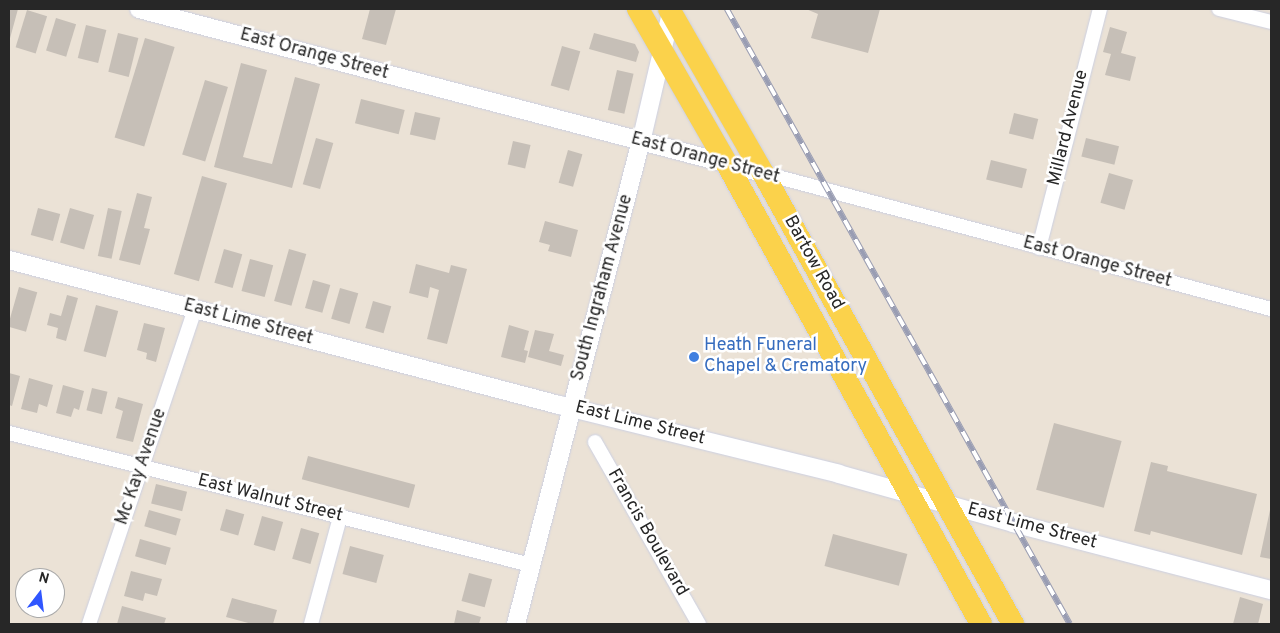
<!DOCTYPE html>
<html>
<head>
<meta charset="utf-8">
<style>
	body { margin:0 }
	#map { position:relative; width:1280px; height:633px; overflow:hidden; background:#ebe2d6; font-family:Overpass,sans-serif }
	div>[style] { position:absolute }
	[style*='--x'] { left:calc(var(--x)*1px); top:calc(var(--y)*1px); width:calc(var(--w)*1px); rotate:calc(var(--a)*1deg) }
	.building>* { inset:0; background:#c6bfb7; transform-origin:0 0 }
	.roads { filter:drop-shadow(0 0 1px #ccd0e2) drop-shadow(0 0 1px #ccd0e2) }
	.minor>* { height:14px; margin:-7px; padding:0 7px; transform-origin:7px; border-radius:7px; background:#fff }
	.tertiary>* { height:18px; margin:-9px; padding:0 9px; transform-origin:9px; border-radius:9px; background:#fff }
	.primary>* { height:22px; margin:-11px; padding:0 11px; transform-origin:11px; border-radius:11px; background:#fbd24b }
	.rail>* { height:5.5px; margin-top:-2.75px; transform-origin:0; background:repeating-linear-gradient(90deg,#fff 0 11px,#999db3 0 22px); box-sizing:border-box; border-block:1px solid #999db3 }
	.dots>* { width:14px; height:14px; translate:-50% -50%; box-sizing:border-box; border:2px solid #fff; border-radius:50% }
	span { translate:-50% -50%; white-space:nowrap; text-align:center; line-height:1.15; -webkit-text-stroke:5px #fff; paint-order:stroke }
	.street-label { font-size:18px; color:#272727 }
	.shop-label { font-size:18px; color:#366cbe }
	.left { translate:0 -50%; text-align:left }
	.frame { position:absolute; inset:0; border:10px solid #272727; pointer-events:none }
	.north { position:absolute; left:15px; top:568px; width:50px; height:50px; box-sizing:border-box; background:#fff; border:1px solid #a9a9a9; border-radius:50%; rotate:15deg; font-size:14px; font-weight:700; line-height:20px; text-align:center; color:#272727 }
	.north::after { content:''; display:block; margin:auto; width:18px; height:22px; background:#3056ff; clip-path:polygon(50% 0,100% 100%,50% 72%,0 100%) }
</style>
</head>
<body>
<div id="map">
	<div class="building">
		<div style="clip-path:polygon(9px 9px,18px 9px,9px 42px)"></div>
		<div style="clip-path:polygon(370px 9px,396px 9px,386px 45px,362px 39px)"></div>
		<div style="clip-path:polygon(806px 9px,880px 9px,868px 53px,811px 38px,818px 14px)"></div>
		<div style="left:27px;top:10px;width:21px;height:39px;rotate:17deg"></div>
		<div style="left:56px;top:18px;width:21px;height:34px;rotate:17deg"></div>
		<div style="left:86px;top:25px;width:21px;height:34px;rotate:14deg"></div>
		<div style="clip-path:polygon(1110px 27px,1127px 32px,1121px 53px,1136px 57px,1130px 81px,1105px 75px,1111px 54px,1103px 52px)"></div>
		<div style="left:118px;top:33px;width:21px;height:40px;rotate:14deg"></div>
		<div style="clip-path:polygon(594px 33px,635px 44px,639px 52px,636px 62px,589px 49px)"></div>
		<div style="left:145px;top:38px;width:31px;height:104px;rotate:17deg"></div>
		<div style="left:562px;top:46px;width:19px;height:41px;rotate:16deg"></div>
		<div style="clip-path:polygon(241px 63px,267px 70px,243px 157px,272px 164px,295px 77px,320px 84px,292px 188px,214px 167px)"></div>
		<div style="left:617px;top:70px;width:17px;height:41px;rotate:13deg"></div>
		<div style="left:205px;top:80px;width:24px;height:78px;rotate:17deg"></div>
		<div style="left:361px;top:99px;width:45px;height:25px;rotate:14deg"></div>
		<div style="left:415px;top:112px;width:26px;height:23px;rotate:13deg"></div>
		<div style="left:1014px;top:113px;width:25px;height:21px;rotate:14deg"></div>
		<div style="left:316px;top:138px;width:18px;height:48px;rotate:16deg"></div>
		<div style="left:1086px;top:138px;width:34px;height:19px;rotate:14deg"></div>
		<div style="left:513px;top:141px;width:18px;height:24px;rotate:13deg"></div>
		<div style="left:568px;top:150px;width:15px;height:34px;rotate:16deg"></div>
		<div style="left:991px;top:160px;width:37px;height:20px;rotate:14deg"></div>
		<div style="left:1109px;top:173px;width:25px;height:31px;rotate:16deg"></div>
		<div style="left:202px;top:176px;width:26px;height:102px;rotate:16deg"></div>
		<div style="clip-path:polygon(137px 193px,152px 197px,144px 228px,150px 229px,140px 265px,119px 260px)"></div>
		<div style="left:38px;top:208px;width:23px;height:28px;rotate:15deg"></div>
		<div style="left:70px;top:208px;width:25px;height:36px;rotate:16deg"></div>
		<div style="left:108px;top:208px;width:14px;height:49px;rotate:12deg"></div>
		<div style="clip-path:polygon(545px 221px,578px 230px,571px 257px,548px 251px,550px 245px,539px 242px)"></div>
		<div style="left:224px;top:249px;width:19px;height:35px;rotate:16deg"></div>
		<div style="left:289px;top:249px;width:18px;height:54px;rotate:16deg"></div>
		<div style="left:250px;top:259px;width:24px;height:33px;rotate:15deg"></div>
		<div style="clip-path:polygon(416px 264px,449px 273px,451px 265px,467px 269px,447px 344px,427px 339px,439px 290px,430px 287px,428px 298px,409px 293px)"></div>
		<div style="left:313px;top:280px;width:18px;height:29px;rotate:16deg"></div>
		<div style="left:19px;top:287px;width:19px;height:41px;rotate:16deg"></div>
		<div style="left:340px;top:288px;width:19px;height:32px;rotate:16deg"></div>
		<div style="clip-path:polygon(67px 295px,78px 298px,66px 341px,56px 338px,58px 328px,47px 325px,50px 313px,61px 316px)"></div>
		<div style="left:373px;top:301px;width:19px;height:28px;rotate:16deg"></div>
		<div style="left:96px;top:305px;width:23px;height:48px;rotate:15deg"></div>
		<div style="clip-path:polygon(144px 323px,165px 328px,156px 362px,146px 359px,147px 353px,137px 350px)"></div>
		<div style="clip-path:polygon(509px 325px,529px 331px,524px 350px,528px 351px,525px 363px,501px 357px)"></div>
		<div style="clip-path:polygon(535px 330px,554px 334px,549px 351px,564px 355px,561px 366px,528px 357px)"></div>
		<div style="clip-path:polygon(9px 373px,20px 376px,12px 406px,9px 405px)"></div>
		<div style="clip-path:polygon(29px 378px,53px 385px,47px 407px,39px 404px,37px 413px,21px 409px)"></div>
		<div style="clip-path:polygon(63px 385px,84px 391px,79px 410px,74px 408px,71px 417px,56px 413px)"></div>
		<div style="left:92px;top:388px;width:16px;height:23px;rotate:14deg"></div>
		<div style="clip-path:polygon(118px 397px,143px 404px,133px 442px,116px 438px,123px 411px,115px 408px)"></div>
		<div style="left:1054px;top:423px;width:70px;height:69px;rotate:15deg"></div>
		<div style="left:308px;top:456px;width:111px;height:24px;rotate:15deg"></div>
		<div style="clip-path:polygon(1151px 462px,1168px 466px,1167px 471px,1257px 494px,1242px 555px,1151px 531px,1150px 535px,1134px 531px)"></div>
		<div style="left:156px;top:484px;width:32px;height:20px;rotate:14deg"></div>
		<div style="left:226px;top:509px;width:19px;height:22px;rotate:16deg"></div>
		<div style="left:149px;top:510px;width:33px;height:17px;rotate:16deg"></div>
		<div style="clip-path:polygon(1270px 510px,1271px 510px,1271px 559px,1260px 557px)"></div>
		<div style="left:262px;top:516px;width:22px;height:30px;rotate:16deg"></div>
		<div style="left:301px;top:528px;width:19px;height:32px;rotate:16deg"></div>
		<div style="left:833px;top:534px;width:77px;height:33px;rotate:15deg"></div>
		<div style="left:140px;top:539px;width:32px;height:18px;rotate:16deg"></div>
		<div style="left:350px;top:546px;width:35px;height:29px;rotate:15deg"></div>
		<div style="clip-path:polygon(131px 571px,162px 579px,157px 596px,145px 593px,143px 601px,124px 596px)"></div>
		<div style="left:469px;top:573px;width:24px;height:29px;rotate:15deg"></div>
		<div style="clip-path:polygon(1240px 597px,1263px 604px,1258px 624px,1233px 624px)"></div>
		<div style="clip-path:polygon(232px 598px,277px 610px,273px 624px,252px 624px,226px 617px)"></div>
		<div style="clip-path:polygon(122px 606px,166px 618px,164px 624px,117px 624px)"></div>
		<div style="clip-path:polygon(457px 610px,481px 617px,479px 624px,454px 624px)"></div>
	</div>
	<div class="roads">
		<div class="minor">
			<div style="--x:1219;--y:9;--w:54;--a:14"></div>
			<div style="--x:763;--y:173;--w:526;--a:14.99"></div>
			<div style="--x:1039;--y:248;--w:247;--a:-75.7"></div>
			<div style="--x:9;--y:433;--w:538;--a:14.19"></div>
			<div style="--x:595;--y:442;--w:210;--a:60.3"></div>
			<div style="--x:89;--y:624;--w:332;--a:-71.4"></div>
			<div style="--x:311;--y:624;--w:111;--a:-74.8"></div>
		</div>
		<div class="tertiary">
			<div style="--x:139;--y:9;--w:645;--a:14.73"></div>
			<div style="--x:9;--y:260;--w:569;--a:14.77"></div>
			<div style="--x:559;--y:405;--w:288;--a:13.8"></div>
			<div style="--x:839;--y:474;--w:181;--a:15.7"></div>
			<div style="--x:1013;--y:523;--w:267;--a:14.6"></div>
			<div style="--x:516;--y:624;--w:498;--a:-75.5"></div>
			<div style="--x:641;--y:142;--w:137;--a:-76.9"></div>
		</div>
		<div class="primary">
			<div style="--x:638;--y:9;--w:179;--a:60.1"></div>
			<div style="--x:727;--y:164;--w:525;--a:61.09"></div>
			<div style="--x:669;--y:9;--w:189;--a:60.2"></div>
			<div style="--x:763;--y:173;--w:516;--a:61"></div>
		</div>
	</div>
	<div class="rail">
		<div style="--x:727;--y:9;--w:704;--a:60.85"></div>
	</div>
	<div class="dots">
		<div style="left:694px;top:357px;background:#3f7fe0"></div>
	</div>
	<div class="street-label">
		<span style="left:314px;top:55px;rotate:15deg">East Orange Street</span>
		<span style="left:1069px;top:128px;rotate:-76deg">Millard Avenue</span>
		<span style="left:705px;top:159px;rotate:15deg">East Orange Street</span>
		<span style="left:813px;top:263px;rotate:61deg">Bartow Road</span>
		<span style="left:1097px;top:263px;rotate:15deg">East Orange Street</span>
		<span style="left:603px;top:288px;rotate:-75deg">South Ingraham Avenue</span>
		<span style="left:248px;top:323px;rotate:15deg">East Lime Street</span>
		<span style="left:640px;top:424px;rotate:14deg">East Lime Street</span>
		<span style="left:142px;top:467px;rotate:-71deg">Mc Kay Avenue</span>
		<span style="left:270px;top:499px;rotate:14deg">East Walnut Street</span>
		<span style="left:1032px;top:527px;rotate:15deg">East Lime Street</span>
		<span style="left:647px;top:533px;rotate:60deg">Francis Boulevard</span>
	</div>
	<div class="shop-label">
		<span class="left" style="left:704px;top:357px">Heath Funeral<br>Chapel &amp; Crematory</span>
	</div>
	<div class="frame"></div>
	<div class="north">N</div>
</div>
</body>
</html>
